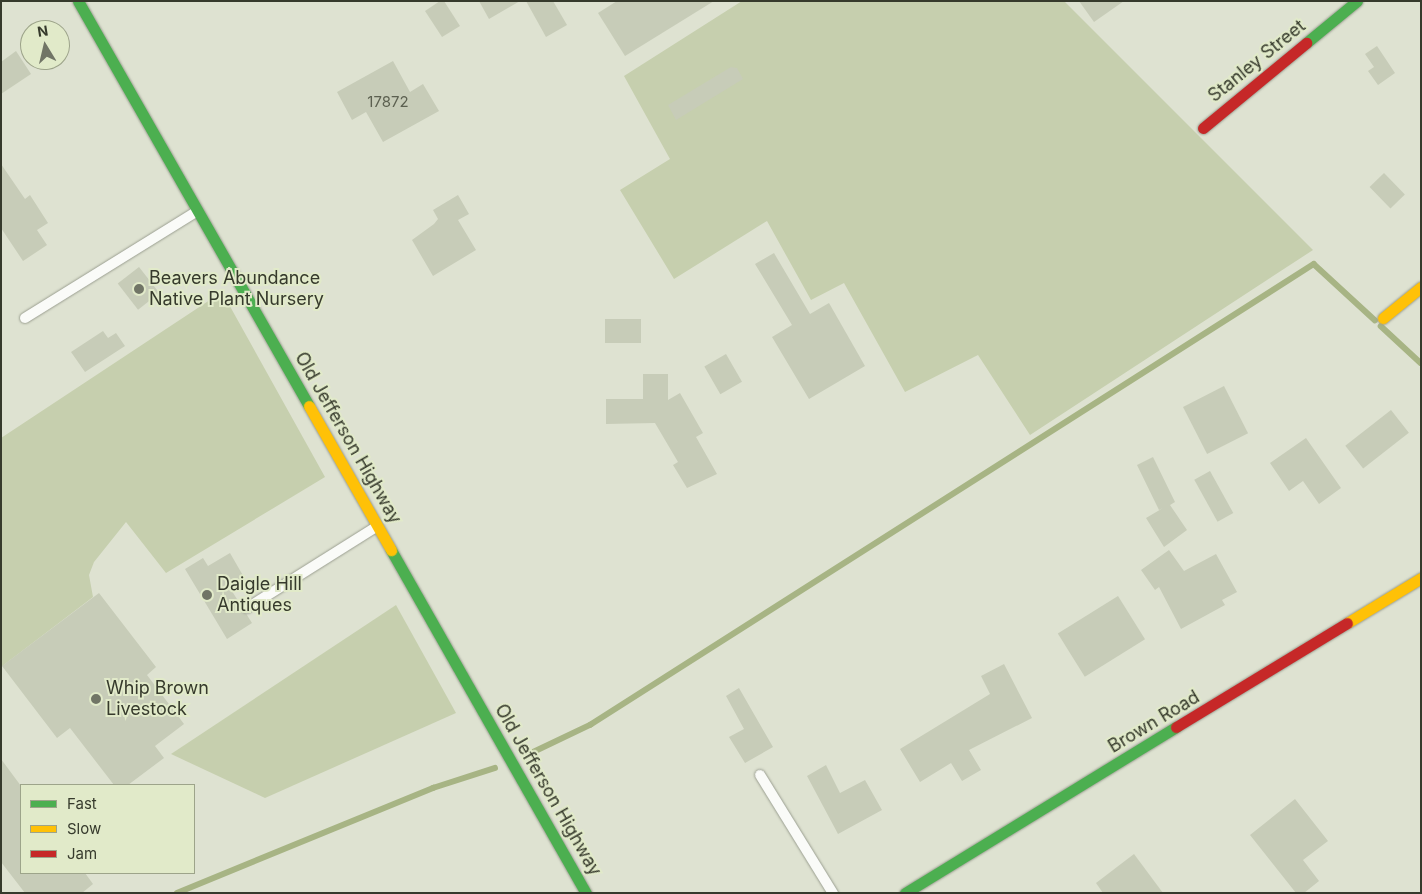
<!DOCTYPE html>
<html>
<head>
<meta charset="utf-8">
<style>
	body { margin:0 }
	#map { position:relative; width:1422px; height:894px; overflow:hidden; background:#dee2d1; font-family:Inter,sans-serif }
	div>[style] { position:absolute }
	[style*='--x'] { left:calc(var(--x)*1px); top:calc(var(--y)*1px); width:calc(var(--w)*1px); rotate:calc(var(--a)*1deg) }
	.green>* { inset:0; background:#c6cfae }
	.stream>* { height:5.5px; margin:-2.75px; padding:0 2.75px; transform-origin:2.75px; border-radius:2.75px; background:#a7b484 }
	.building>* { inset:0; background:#c7ccb8; transform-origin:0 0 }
	.roads { filter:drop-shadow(0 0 1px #9b9f91) drop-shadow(0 0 1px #9b9f91) }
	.lane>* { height:10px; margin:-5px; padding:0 5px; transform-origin:5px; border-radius:5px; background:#fafbf8 }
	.fast>* { height:11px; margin:-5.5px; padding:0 5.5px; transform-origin:5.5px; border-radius:5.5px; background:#4caf50 }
	.slow>* { height:11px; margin:-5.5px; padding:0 5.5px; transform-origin:5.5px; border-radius:5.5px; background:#ffc107 }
	.jam>* { height:11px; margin:-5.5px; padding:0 5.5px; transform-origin:5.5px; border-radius:5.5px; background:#c62828 }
	.dots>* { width:14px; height:14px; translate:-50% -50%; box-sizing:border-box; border:2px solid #e1eac9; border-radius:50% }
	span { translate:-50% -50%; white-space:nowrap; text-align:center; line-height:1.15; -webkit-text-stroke:4px #e1eac9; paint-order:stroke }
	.number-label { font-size:15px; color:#5c6050 }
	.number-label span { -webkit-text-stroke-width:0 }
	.street-label { font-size:18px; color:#363a2c }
	.poi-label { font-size:18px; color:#363a2c }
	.left { translate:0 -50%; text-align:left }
	.frame { position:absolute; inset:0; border:2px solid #363a2c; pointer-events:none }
	.legend { position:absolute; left:20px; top:784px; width:175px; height:90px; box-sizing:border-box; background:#e1eac9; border:1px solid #9da48a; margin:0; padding:6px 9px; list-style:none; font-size:15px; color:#363a2c }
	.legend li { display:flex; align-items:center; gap:10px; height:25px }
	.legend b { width:25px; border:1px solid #9da48a }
	.north { position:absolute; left:20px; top:20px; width:50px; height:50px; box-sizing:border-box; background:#e1eac9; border:1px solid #9da48a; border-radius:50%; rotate:351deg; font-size:14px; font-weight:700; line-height:20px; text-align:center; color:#363a2c }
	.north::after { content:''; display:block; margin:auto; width:18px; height:22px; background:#717566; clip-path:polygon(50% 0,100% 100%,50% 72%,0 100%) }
</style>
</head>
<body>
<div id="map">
	<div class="green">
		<div style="clip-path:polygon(742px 1px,1064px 1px,1313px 250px,1030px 435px,978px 355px,905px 392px,844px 283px,811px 300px,767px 221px,674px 279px,620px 190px,670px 159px,624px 76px)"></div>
		<div style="clip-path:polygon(222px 292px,325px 477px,166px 573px,126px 522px,94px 562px,89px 575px,93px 597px,1px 667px,1px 438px)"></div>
		<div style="clip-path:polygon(396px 605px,456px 713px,265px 798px,171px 754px)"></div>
	</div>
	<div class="stream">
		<div style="--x:1381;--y:326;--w:54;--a:42.8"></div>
		<div style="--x:527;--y:755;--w:70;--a:-25.5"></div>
		<div style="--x:590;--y:725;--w:858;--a:-32.49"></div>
		<div style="--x:1314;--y:264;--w:83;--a:42.6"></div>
		<div style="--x:177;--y:893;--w:277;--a:-22.3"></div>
		<div style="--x:433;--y:788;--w:65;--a:-17.9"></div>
	</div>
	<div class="building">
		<div style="clip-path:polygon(440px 1px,444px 1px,460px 26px,442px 37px,425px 11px)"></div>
		<div style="clip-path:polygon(479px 1px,520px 1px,489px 19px)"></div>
		<div style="clip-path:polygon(526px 1px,553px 1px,567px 25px,546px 37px)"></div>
		<div style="clip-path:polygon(617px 1px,714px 1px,625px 56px,598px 13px)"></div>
		<div style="clip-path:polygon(1079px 1px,1124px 1px,1094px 22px)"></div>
		<div style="clip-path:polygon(1377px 46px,1395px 73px,1378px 85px,1368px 71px,1374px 67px,1365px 54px)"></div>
		<div style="clip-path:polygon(16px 51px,31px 74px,1px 94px,1px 62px)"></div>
		<div style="clip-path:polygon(393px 61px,410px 92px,423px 84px,439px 111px,383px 142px,366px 112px,352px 120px,337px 92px)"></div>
		<div style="clip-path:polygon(731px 67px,737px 68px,743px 79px,676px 120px,668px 105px)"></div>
		<div style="clip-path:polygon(1px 164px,25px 199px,30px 195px,48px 223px,37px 230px,47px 245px,23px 261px,1px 228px)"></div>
		<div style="left:1384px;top:173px;width:30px;height:20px;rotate:46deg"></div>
		<div style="clip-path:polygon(458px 195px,469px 214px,458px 220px,476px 250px,433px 276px,412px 240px,434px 224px,438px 219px,433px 210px)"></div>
		<div style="clip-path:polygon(774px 253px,810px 314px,829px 303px,865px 366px,809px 399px,772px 337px,792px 325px,755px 264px)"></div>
		<div style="left:139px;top:267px;width:33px;height:27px;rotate:52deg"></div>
		<div style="left:605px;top:319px;width:36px;height:24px"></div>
		<div style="clip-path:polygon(103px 331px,108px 338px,116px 333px,125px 346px,85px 372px,71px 352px)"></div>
		<div style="left:726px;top:354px;width:32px;height:25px;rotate:60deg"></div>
		<div style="clip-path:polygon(643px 374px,668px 374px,668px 400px,680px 393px,703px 433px,696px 437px,717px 474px,687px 488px,673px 465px,678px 462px,655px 423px,606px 424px,606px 399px,643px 399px)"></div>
		<div style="left:1224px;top:386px;width:53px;height:46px;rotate:63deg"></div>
		<div style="left:1391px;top:410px;width:29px;height:58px;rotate:52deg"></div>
		<div style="clip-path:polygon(1306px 438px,1341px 488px,1319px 504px,1303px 481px,1289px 491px,1270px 463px)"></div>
		<div style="clip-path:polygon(1153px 457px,1175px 502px,1170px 505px,1187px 530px,1164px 547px,1146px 518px,1163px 508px,1159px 510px,1137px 465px)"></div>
		<div style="left:1210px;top:471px;width:48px;height:18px;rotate:61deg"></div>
		<div style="clip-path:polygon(1169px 550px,1184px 571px,1216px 554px,1237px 592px,1222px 600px,1225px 605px,1181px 629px,1159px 587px,1155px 590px,1141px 570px)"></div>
		<div style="clip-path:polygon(230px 553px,245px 579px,230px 588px,252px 623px,227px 639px,185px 569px,203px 558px,208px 566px)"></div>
		<div style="clip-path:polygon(99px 593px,156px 667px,147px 675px,184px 724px,155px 746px,164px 758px,128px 785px,114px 785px,70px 728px,57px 738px,2px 666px)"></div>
		<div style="left:1118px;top:596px;width:51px;height:71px;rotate:58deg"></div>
		<div style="clip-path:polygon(1004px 664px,1032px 718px,969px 750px,981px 770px,962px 781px,951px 763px,920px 782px,900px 749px,990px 694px,981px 676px)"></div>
		<div style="clip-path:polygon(739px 688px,773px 747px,745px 763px,729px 737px,744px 729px,726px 696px)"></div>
		<div style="clip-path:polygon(1px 759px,21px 786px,21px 873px,85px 873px,93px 884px,82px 893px,25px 893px,1px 862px)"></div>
		<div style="clip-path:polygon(826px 765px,840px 793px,865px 780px,882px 810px,838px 834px,807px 776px)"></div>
		<div style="clip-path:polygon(1295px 799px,1328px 841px,1303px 860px,1319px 881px,1304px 893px,1296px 893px,1250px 835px)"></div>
		<div style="clip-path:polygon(1134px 854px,1163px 893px,1103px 893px,1096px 883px)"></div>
	</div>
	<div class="roads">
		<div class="lane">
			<div style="--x:25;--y:318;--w:201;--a:-31.8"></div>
			<div style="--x:247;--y:608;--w:152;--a:-32.1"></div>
			<div style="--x:760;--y:775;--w:139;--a:58.3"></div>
		</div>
		<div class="fast">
			<div style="--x:78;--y:1;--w:466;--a:60.3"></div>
			<div style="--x:1306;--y:43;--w:66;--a:-39.5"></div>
			<div style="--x:391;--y:550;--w:395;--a:60.4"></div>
			<div style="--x:905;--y:893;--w:318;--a:-31.5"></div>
		</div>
		<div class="slow">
			<div style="--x:1383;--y:318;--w:49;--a:-39.2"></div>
			<div style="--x:309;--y:406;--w:166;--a:60.3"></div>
			<div style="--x:1347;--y:623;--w:87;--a:-31.3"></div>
		</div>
		<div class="jam">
			<div style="--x:1203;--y:128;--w:134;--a:-39.5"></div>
			<div style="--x:1176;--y:727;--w:200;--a:-31.3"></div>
		</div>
	</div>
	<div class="dots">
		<div style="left:139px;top:289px;background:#717566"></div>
		<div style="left:207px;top:595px;background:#717566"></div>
		<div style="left:96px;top:699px;background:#717566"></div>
	</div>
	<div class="number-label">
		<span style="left:388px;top:102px">17872</span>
	</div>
	<div class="street-label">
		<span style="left:1257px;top:61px;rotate:-39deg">Stanley Street</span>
		<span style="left:348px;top:438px;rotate:60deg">Old Jefferson Highway</span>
		<span style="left:1154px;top:722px;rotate:-31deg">Brown Road</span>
		<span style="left:548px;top:790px;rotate:60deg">Old Jefferson Highway</span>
	</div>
	<div class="poi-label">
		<span class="left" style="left:149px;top:289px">Beavers Abundance<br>Native Plant Nursery</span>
		<span class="left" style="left:217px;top:595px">Daigle Hill<br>Antiques</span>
		<span class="left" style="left:106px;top:699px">Whip Brown<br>Livestock</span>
	</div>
	<div class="frame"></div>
	<ul class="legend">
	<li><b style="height:6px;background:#4caf50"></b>Fast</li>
	<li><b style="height:6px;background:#ffc107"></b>Slow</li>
	<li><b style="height:6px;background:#c62828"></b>Jam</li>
	</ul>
	<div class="north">N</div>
</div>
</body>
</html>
